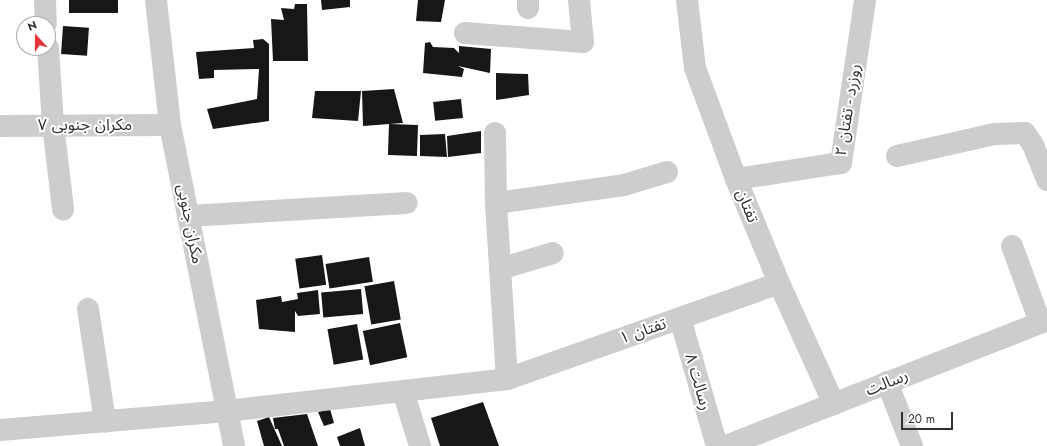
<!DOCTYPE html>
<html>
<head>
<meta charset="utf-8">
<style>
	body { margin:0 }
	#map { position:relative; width:1047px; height:446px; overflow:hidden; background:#fff; font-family:Jost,"Noto Sans Arabic",sans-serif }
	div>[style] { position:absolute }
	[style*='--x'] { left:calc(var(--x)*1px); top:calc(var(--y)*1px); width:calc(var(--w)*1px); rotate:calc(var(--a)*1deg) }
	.building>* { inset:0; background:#171717; transform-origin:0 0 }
	.minor>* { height:22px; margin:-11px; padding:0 11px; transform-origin:11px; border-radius:11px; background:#cdcdcd }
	span { translate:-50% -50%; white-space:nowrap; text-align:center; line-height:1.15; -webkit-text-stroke:4px #fff; paint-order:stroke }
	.street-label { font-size:16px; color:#303030 }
	.north { position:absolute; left:16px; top:16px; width:40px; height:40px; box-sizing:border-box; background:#fff; border:1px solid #acacac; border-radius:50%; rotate:339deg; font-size:11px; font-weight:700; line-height:16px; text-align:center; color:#303030 }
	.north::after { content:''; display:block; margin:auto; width:14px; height:18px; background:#e5343c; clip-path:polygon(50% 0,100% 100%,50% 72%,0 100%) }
	.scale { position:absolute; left:901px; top:412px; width:52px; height:18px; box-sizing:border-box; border:2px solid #303030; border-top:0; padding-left:5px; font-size:12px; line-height:14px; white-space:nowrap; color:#303030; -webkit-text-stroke:3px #fff; paint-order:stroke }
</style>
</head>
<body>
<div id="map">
	<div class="building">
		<div style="left:69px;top:0;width:49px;height:13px"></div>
		<div style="clip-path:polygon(321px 0,350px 0,350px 7px,322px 10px)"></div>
		<div style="clip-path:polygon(418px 0,445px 0,441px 22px,416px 21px)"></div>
		<div style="clip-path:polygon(295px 4px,307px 4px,308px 61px,273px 61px,271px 19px,284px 20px,281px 8px,294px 9px)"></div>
		<div style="left:63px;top:26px;width:26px;height:28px;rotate:4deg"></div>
		<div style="clip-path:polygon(263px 39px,269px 44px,269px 121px,213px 129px,207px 109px,257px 99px,259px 69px,214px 70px,214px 78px,199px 79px,196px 52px,254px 48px,253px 40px)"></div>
		<div style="clip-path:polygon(430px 42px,433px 47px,454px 48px,459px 53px,459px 46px,491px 49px,490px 73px,458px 66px,464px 69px,462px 77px,423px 73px,425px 43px)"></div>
		<div style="clip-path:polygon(496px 73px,528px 74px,529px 95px,496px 100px)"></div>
		<div style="clip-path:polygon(394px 89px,403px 123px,363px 126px,362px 91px)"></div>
		<div style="clip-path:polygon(315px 91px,361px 91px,358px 121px,312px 118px)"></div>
		<div style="left:461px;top:99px;width:19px;height:28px;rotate:84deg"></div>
		<div style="left:418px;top:125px;width:31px;height:29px;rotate:92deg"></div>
		<div style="clip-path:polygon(481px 131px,481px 153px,448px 157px,447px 136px)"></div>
		<div style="clip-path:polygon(445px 134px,447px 157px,420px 156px,420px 135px)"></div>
		<div style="left:322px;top:255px;width:30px;height:27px;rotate:82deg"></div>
		<div style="left:369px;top:257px;width:25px;height:44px;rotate:81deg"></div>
		<div style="left:394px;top:281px;width:39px;height:30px;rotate:80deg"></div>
		<div style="left:361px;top:289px;width:25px;height:40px;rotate:85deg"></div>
		<div style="clip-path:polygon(318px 290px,320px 314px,298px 316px,295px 311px,295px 332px,259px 329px,256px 300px,281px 296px,282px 302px,298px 299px,297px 293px)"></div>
		<div style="left:400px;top:323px;width:35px;height:38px;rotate:78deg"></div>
		<div style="left:357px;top:324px;width:36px;height:30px;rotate:80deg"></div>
		<div style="clip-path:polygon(483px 402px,499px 446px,440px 446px,431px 418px)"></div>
		<div style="clip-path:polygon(330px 409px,334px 423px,324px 426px,318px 412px)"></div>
		<div style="clip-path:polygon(307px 414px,318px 446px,284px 446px,278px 429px,275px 429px,273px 418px)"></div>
		<div style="clip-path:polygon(269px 417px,282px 446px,264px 446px,257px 421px)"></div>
		<div style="clip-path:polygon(360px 428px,365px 446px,340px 446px,337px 437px)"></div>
	</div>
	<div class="minor">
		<div style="--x:45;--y:0;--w:24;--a:88"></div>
		<div style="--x:156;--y:0;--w:126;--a:83.6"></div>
		<div style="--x:170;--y:125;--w:327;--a:78.7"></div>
		<div style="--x:687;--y:0;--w:68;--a:83.3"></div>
		<div style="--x:695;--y:68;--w:118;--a:69.7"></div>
		<div style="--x:736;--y:179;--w:113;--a:67.5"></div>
		<div style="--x:779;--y:283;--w:133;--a:65.6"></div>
		<div style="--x:528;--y:8;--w:8;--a:-90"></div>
		<div style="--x:465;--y:33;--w:118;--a:4.4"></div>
		<div style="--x:583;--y:42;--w:42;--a:-95.4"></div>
		<div style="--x:48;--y:48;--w:77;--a:86.3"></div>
		<div style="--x:53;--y:125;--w:85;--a:83.2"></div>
		<div style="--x:0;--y:126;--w:170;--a:-0.3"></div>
		<div style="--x:495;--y:133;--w:70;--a:89.2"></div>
		<div style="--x:897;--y:156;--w:100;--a:-12.7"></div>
		<div style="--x:995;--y:134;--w:30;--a:-2"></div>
		<div style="--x:1025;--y:133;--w:14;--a:56"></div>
		<div style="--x:1033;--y:145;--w:38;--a:68"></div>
		<div style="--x:736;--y:179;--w:106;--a:-8.7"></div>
		<div style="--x:841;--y:163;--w:165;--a:-81.6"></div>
		<div style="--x:188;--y:216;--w:219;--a:-3.4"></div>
		<div style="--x:1012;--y:246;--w:81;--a:69.8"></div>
		<div style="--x:500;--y:269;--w:55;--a:-16.8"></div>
		<div style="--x:88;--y:309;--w:114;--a:81.4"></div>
		<div style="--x:680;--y:318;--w:133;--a:73.9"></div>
		<div style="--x:507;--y:379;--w:288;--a:-19.4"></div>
		<div style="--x:887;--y:382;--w:69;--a:68.7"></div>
		<div style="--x:403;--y:391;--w:58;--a:72.8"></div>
		<div style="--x:0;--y:430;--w:228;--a:-4.8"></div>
		<div style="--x:227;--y:411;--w:282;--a:-6.5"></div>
		<div style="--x:507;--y:379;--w:176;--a:-93.6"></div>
		<div style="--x:496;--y:203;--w:129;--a:-8"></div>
		<div style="--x:624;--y:185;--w:45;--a:-16.8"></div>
		<div style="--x:726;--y:446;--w:345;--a:-21.4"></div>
	</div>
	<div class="street-label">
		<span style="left:848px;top:110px;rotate:-81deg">روزرد - تفتان ۲</span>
		<span style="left:85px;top:125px">مکران جنوبی ۷</span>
		<span style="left:747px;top:206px;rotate:68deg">تفتان</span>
		<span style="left:190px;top:224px;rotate:79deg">مکران جنوبی</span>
		<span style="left:643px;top:331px;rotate:-19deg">تفتان ۱</span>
		<span style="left:698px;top:382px;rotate:74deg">رسالت ۸</span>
		<span style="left:887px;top:383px;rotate:-22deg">رسالت</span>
	</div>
	<div class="north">N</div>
	<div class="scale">20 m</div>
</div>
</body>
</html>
